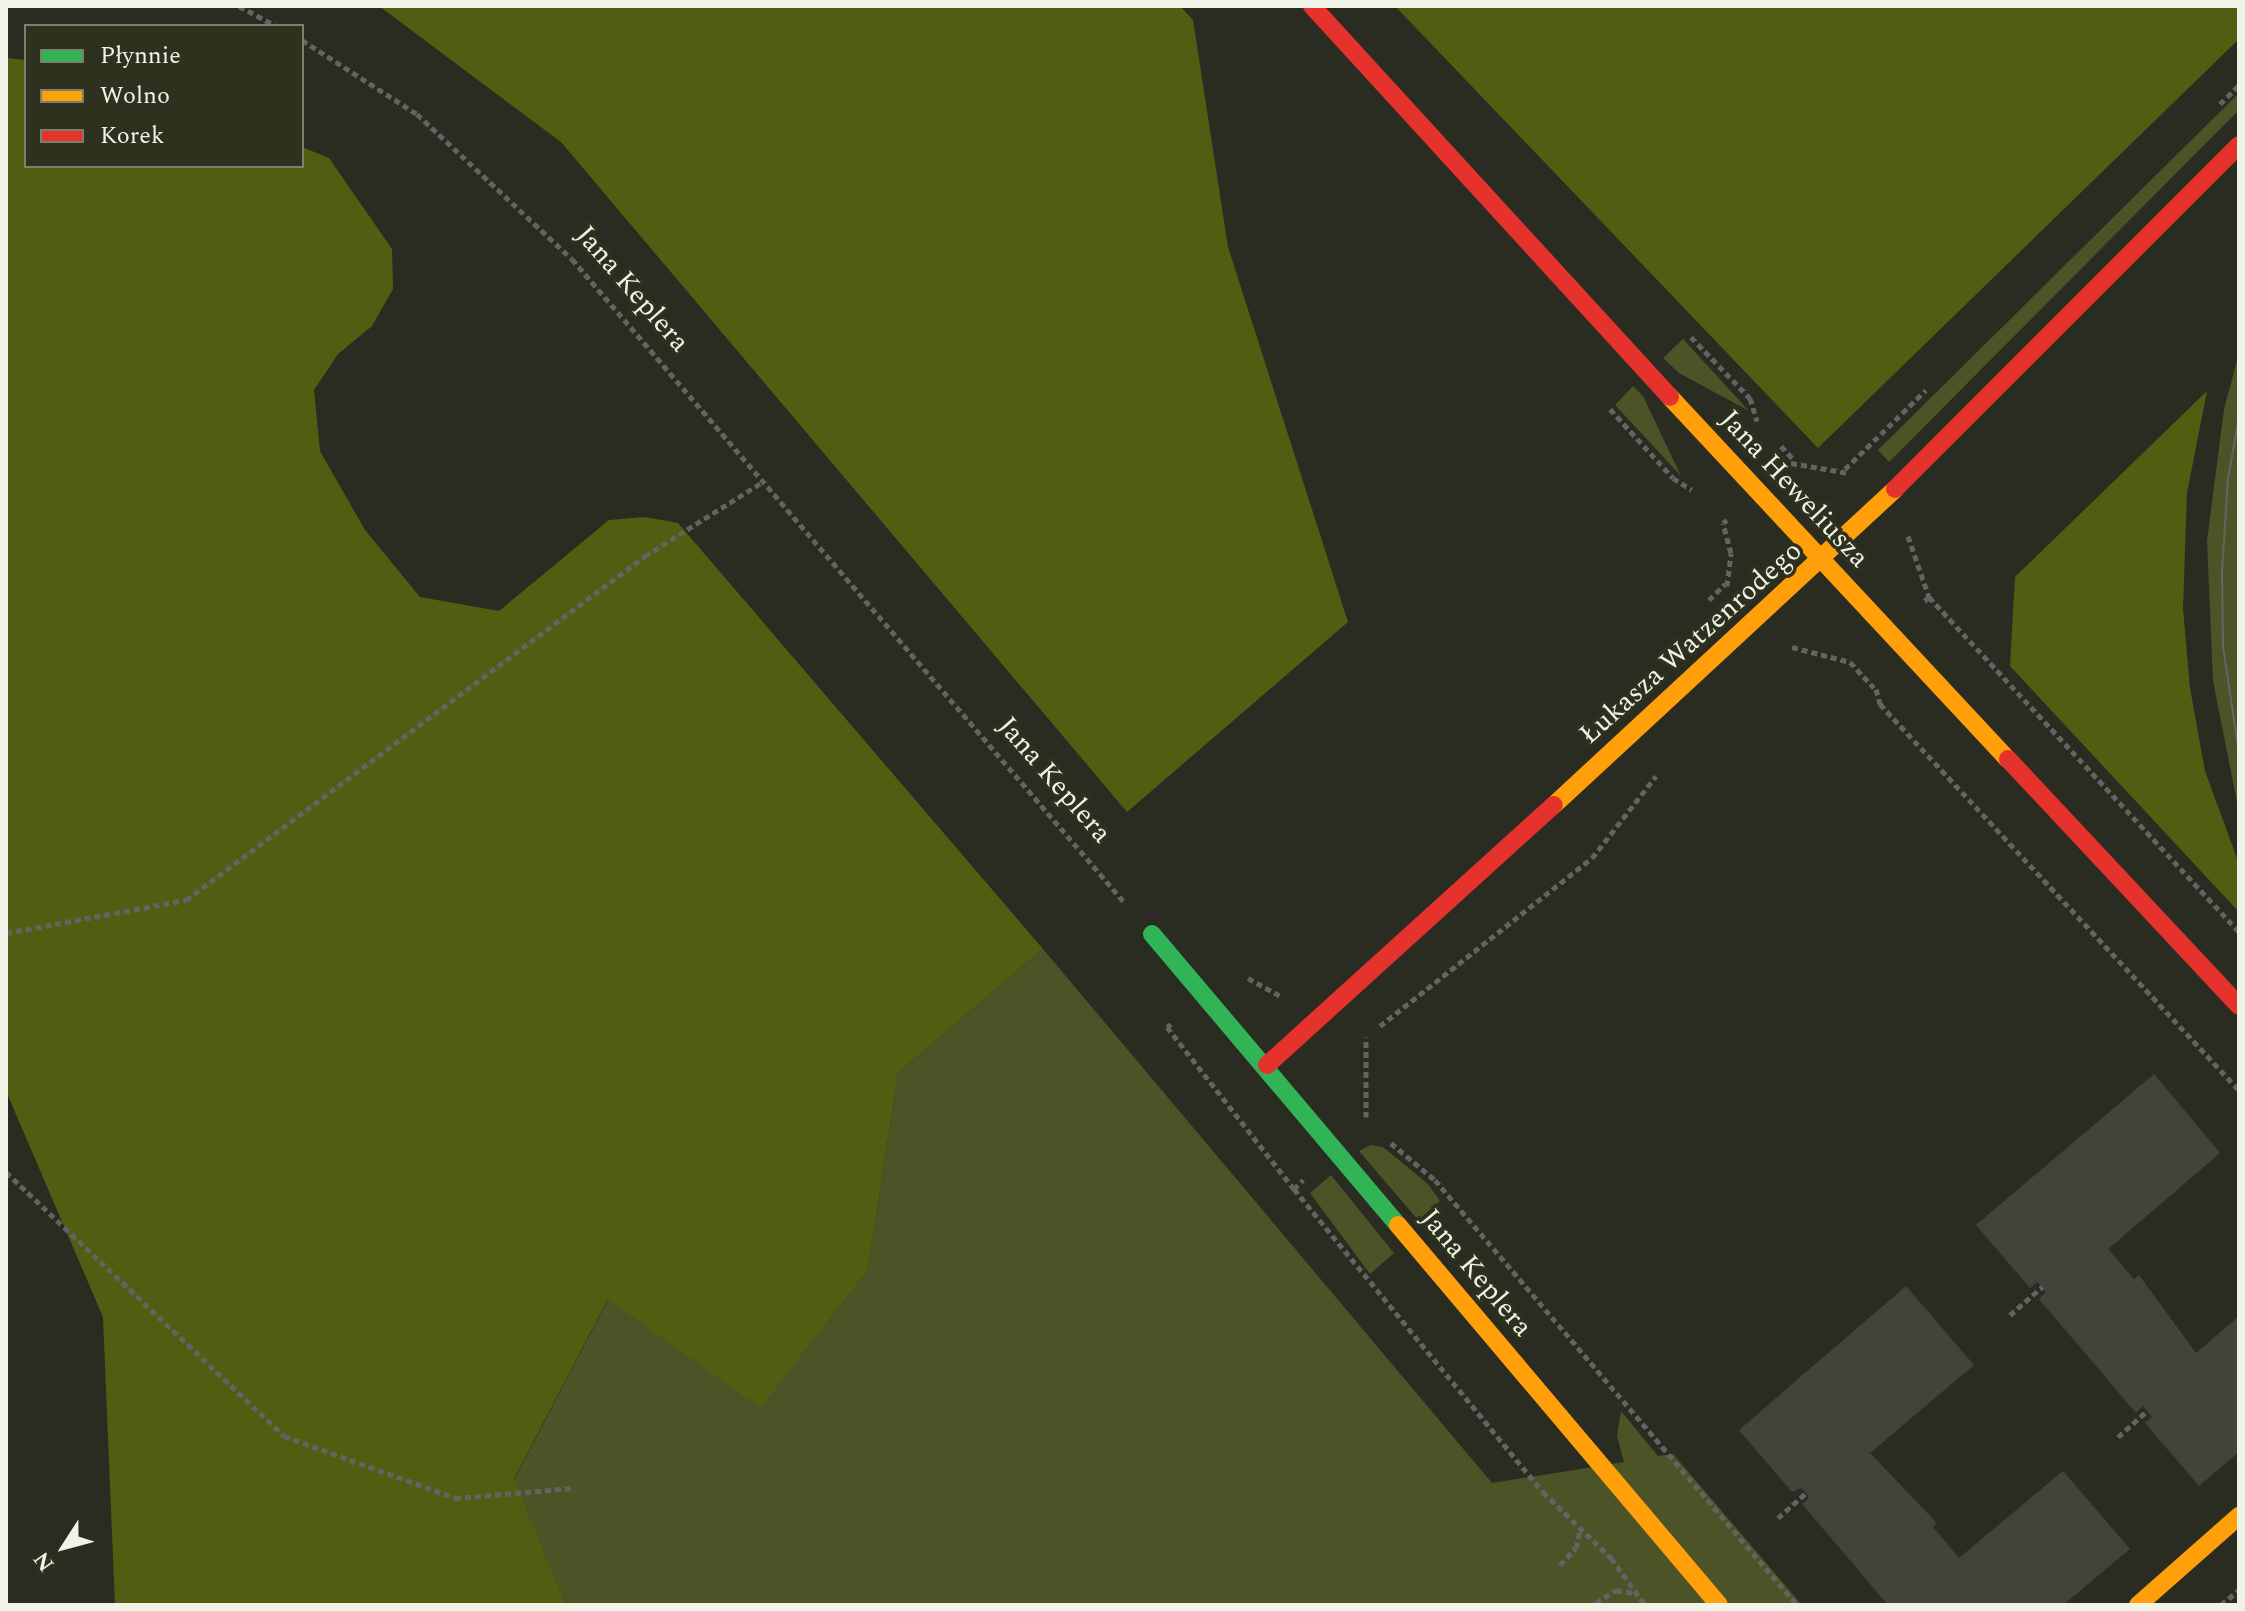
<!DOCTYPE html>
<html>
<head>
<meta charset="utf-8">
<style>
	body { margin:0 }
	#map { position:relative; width:2245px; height:1611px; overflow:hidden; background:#2a2c22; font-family:Spectral,serif }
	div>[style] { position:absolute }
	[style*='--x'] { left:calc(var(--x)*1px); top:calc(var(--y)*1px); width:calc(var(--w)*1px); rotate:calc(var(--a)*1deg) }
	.green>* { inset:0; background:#4b5327 }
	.forest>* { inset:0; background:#525d12 }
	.building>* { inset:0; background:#42443b }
	.path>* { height:5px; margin-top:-2.5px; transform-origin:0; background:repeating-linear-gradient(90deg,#656264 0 6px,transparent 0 10px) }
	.fast>* { height:18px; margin:-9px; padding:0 9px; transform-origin:9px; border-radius:9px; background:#30b455 }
	.slow>* { height:18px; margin:-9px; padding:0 9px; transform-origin:9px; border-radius:9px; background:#ff9f0a }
	.jam>* { height:18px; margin:-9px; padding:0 9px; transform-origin:9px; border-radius:9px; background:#e5322d }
	.tram>* { height:2px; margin:-1px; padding:0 1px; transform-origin:1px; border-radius:1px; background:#666463 }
	span { translate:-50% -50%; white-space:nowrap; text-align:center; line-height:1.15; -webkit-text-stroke:7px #2d311d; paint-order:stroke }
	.street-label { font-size:28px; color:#f0f4e7 }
	.frame { position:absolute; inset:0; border:8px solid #f0f4e7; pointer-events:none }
	.legend { position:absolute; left:24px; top:24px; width:280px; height:144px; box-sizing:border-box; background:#2d311d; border:2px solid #7b7f6e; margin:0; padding:10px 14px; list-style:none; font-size:24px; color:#f0f4e7 }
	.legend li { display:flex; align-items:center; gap:16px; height:40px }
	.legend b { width:40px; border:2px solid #7b7f6e }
	.north { position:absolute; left:24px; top:1507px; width:80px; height:80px; -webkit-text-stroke:6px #2d311d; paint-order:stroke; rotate:234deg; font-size:22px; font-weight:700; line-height:32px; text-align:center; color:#f0f4e7 }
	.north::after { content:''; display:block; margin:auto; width:28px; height:36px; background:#f0f4e7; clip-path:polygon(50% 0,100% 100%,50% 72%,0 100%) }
</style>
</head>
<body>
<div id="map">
	<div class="green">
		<div style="clip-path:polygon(2239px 93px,2239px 110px,1889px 462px,1878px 450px)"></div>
		<div style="clip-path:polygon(1683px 339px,1749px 411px,1679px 373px,1663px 358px)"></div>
		<div style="clip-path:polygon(2239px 353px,2239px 812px,2213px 681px,2207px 541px,2224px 409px)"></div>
		<div style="clip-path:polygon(1633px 386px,1643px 396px,1681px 476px,1615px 405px)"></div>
		<div style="clip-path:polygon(1043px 949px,1492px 1483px,1624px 1462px,1617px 1436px,1621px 1411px,1658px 1456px,1673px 1454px,1802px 1605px,566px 1605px,514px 1480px,609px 1298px,760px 1407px,868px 1270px,898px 1073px)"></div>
		<div style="clip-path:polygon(1370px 1145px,1383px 1147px,1428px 1184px,1440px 1201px,1418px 1220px,1359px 1151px)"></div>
		<div style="clip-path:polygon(1331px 1175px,1394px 1253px,1370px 1274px,1310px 1193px)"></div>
	</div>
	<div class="forest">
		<div style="clip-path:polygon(379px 6px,1180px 6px,1193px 20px,1228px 247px,1348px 622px,1127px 812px,561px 142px)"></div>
		<div style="clip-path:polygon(1395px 6px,2239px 6px,2239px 39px,1818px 448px)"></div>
		<div style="clip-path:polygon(6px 58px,26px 60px,26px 166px,302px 166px,302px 147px,329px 158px,392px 249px,393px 289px,372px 326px,338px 354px,314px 390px,320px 451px,365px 530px,420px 597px,499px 611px,609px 520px,645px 517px,678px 523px,1043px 949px,898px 1073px,868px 1270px,760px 1408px,608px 1299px,514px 1479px,566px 1605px,115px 1605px,103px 1317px,6px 1091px)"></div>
		<div style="clip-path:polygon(2207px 391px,2187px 493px,2183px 609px,2190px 688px,2205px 771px,2239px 864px,2239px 912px,2010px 666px,2015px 577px)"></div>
	</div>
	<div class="building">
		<div style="clip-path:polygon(2154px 1074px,2220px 1153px,2108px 1249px,2134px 1279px,2139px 1275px,2196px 1353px,2239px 1316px,2239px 1452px,2199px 1486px,2145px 1423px,2152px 1417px,2147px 1411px,2143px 1406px,2136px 1413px,2039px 1299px,2046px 1292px,2037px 1282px,2030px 1288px,1976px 1225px)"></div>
		<div style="clip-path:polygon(1906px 1286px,1974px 1365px,1870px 1453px,1937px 1523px,1933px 1527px,1959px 1558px,2063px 1471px,2130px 1549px,2063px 1605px,1888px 1605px,1802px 1504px,1809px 1498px,1806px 1493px,1801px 1488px,1792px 1492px,1739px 1430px)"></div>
	</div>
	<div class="path">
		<div style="--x:239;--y:6;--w:42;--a:28.4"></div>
		<div style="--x:302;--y:40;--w:137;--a:32.8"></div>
		<div style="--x:417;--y:114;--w:212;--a:43.1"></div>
		<div style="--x:572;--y:259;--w:849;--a:49.35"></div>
		<div style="--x:2220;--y:104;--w:27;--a:-45"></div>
		<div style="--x:1691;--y:337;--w:85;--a:46"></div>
		<div style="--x:1750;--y:398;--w:24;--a:73"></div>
		<div style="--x:1610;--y:409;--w:93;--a:47.6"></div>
		<div style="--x:1673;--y:478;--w:22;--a:32"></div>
		<div style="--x:1781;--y:446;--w:19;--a:47"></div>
		<div style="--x:1791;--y:463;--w:59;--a:9.8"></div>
		<div style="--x:1845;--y:469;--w:113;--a:-44.3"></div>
		<div style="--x:1908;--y:536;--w:65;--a:71"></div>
		<div style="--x:1929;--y:597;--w:9;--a:139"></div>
		<div style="--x:1727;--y:586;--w:33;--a:-83"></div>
		<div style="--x:1731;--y:553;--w:31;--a:-105"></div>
		<div style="--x:1723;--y:523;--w:5;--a:-37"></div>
		<div style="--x:1929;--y:597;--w:456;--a:47.2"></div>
		<div style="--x:1709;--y:600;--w:23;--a:-45"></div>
		<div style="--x:1792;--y:647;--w:60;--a:14.5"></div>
		<div style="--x:1850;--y:662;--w:35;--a:47"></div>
		<div style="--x:1876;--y:689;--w:16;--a:75"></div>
		<div style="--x:1880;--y:704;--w:527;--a:47.08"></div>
		<div style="--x:6;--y:933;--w:183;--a:-10.4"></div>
		<div style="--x:186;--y:900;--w:574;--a:-36.85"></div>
		<div style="--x:645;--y:556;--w:137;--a:-32.2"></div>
		<div style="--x:1248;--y:978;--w:38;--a:29"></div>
		<div style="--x:1171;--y:1024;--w:5;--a:143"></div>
		<div style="--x:1167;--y:1027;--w:206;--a:51.9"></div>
		<div style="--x:1294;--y:1189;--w:13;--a:-45"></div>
		<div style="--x:1380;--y:1026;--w:270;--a:-38.4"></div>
		<div style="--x:1592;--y:858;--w:104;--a:-52"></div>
		<div style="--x:1366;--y:1117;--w:80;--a:-90"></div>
		<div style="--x:1391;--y:1143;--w:57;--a:40.1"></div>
		<div style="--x:1435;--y:1180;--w:558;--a:49.58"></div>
		<div style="--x:6;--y:1172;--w:383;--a:43.5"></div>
		<div style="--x:284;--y:1436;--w:182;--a:19.9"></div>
		<div style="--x:455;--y:1498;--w:119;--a:-4.8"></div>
		<div style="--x:1294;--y:1189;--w:392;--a:50.6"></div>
		<div style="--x:1543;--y:1492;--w:95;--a:44.1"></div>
		<div style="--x:1611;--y:1558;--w:58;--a:54.1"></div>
		<div style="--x:2010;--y:1315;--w:43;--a:-41.2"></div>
		<div style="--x:2118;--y:1437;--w:39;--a:-42"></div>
		<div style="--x:1778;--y:1518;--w:38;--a:-42"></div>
		<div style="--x:1560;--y:1565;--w:23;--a:-47"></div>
		<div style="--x:1576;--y:1548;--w:18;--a:-77"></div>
		<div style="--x:1596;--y:1603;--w:24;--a:-33"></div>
		<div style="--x:1616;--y:1590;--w:22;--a:10"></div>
		<div style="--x:2221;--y:1605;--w:23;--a:-40"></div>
	</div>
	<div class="fast">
		<div style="--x:1152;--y:934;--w:381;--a:49.8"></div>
	</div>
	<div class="slow">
		<div style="--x:1670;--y:397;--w:495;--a:47"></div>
		<div style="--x:1554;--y:805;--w:465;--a:-42.8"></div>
		<div style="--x:1398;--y:1225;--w:497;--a:49.8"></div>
		<div style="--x:2138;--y:1605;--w:135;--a:-41.4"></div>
	</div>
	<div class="jam">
		<div style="--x:1312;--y:6;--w:530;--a:47.52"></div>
		<div style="--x:1895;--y:489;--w:486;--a:-45"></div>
		<div style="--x:2008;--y:759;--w:338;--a:46.9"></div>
		<div style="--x:1267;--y:1065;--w:387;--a:-42.2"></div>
	</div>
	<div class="tram">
		<div style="--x:2239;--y:417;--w:63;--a:100.1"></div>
		<div style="--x:2228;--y:479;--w:93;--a:93.7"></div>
		<div style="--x:2222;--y:572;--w:74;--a:89.2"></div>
		<div style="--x:2223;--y:646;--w:108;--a:81.5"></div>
	</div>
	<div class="street-label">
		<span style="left:632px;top:289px;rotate:49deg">Jana Keplera</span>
		<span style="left:1794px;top:489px;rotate:47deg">Jana Heweliusza</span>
		<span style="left:1691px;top:643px;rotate:-42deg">Łukasza Watzenrodego</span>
		<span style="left:1054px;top:780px;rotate:49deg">Jana Keplera</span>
		<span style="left:1476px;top:1273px;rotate:50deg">Jana Keplera</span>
	</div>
	<div class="frame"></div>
	<ul class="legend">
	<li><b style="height:10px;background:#30b455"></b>Płynnie</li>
	<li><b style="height:10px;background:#ff9f0a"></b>Wolno</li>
	<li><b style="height:10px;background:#e5322d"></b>Korek</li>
	</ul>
	<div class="north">N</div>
</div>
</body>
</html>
